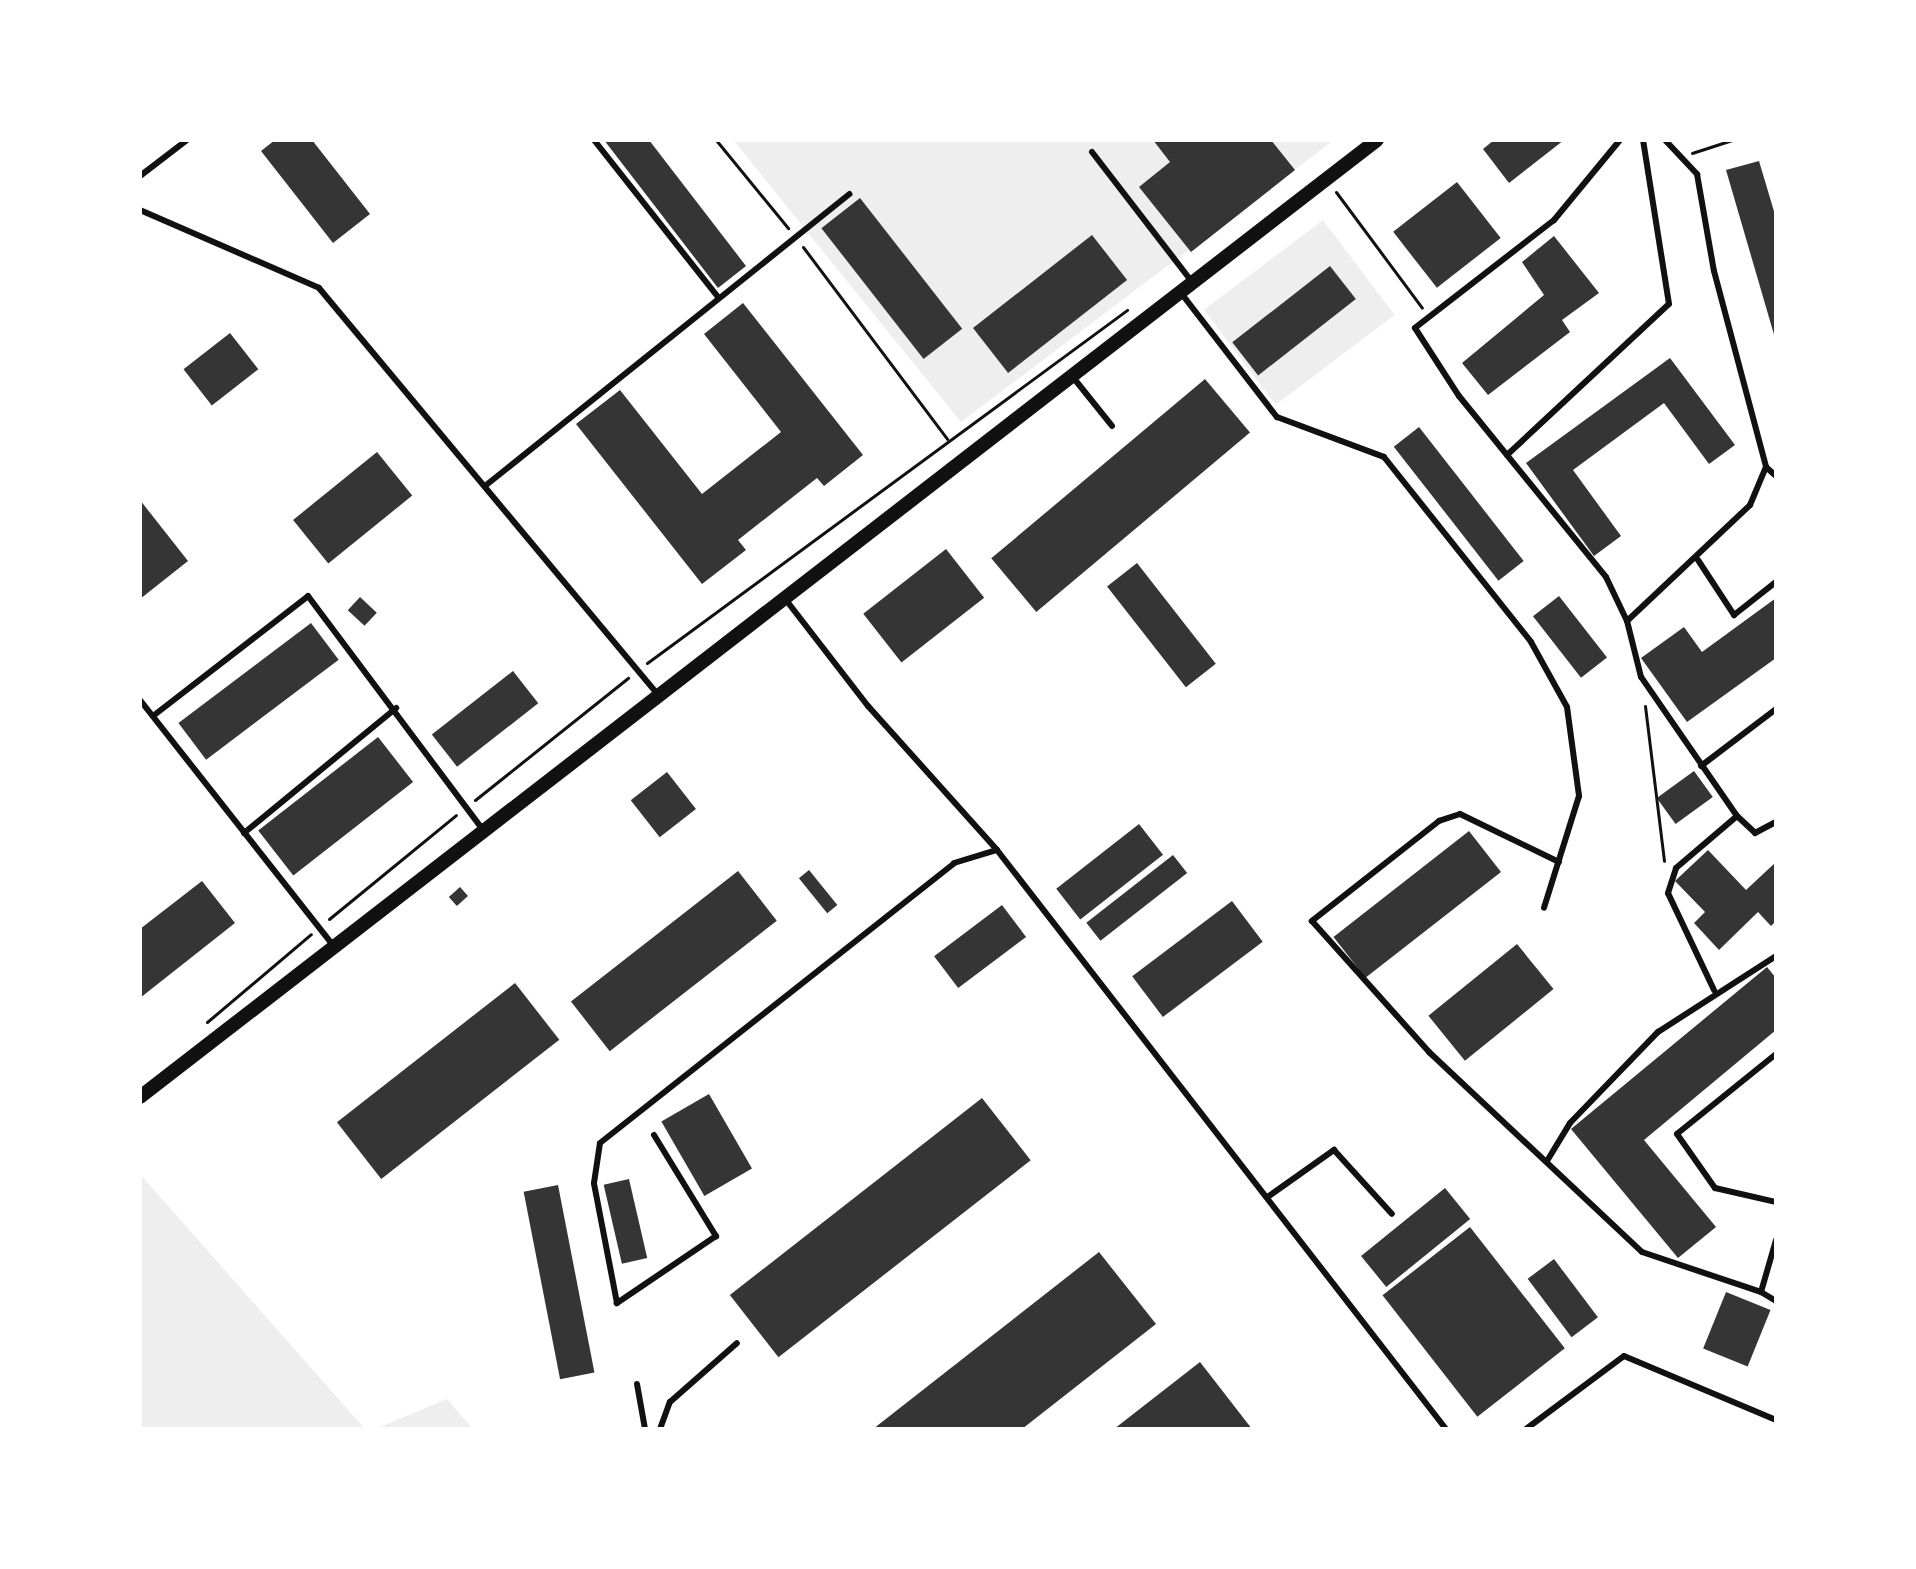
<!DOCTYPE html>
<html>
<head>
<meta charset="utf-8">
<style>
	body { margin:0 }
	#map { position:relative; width:1916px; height:1569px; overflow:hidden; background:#fff; font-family:"Open Sans",sans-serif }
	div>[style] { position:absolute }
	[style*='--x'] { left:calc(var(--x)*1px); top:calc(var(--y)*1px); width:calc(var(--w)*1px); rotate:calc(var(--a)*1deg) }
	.green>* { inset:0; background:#eee; transform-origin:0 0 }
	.building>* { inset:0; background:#353535; transform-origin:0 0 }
	.path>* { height:3px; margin:-1.5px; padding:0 1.5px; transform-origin:1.5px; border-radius:1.5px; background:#111 }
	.service>* { height:6px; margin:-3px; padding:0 3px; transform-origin:3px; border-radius:3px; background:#111 }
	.tertiary>* { height:14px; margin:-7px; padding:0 7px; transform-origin:7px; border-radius:7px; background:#111 }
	span { translate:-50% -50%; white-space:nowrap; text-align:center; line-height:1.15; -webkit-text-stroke:8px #fff; paint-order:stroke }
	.frame { position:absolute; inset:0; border:142px solid #fff; pointer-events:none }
</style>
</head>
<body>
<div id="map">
	<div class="green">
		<div style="clip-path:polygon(733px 140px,1334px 140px,961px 422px)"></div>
		<div style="left:1323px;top:220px;width:119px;height:149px;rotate:53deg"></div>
		<div style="clip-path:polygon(140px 1174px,365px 1429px,140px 1429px)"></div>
		<div style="clip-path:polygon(447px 1399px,473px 1429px,375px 1429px)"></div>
	</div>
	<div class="building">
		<div style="clip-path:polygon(275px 140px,312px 140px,370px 214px,333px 243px,261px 151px)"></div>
		<div style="clip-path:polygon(604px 140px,649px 140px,746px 266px,718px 288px)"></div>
		<div style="clip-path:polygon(1153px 140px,1271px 140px,1295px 170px,1191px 252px,1139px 187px,1170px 162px)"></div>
		<div style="clip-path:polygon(1494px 140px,1564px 140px,1509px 183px,1483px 149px)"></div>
		<div style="clip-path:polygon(1759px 161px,1776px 218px,1775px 338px,1726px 170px)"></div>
		<div style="left:1457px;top:182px;width:71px;height:81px;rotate:52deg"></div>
		<div style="left:860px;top:198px;width:166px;height:49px;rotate:52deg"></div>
		<div style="left:1092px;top:235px;width:57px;height:151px;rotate:52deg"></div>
		<div style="clip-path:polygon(1554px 236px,1599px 293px,1562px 320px,1570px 332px,1488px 395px,1462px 363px,1544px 295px,1522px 262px)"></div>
		<div style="left:1330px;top:266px;width:42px;height:124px;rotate:52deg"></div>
		<div style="clip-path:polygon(743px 303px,863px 455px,824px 486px,817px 478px,738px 540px,746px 550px,702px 584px,576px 424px,620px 390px,702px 494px,781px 432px,704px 334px)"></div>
		<div style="left:230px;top:333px;width:46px;height:59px;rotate:52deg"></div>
		<div style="clip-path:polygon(1670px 358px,1735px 445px,1709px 464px,1664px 403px,1573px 470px,1621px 536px,1594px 556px,1526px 463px)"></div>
		<div style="left:1205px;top:379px;width:70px;height:279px;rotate:50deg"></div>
		<div style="left:1419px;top:427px;width:170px;height:32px;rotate:52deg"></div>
		<div style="left:377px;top:452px;width:56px;height:108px;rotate:51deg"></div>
		<div style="clip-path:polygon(140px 500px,188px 561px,140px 599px)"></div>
		<div style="left:946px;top:549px;width:62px;height:105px;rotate:52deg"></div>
		<div style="left:1137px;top:563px;width:128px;height:38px;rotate:52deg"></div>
		<div style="left:1559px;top:596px;width:78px;height:33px;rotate:52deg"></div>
		<div style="left:360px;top:597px;width:23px;height:18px;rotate:43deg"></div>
		<div style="clip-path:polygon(1776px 598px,1776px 658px,1687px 722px,1641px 658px,1684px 627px,1702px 652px)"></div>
		<div style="left:311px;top:623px;width:46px;height:166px;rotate:53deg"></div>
		<div style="left:513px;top:671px;width:41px;height:103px;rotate:52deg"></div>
		<div style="left:378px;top:737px;width:57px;height:152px;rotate:52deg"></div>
		<div style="left:1694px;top:771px;width:32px;height:46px;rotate:54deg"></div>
		<div style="left:667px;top:772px;width:47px;height:46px;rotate:52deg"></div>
		<div style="left:1139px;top:824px;width:39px;height:105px;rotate:52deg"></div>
		<div style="left:1469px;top:831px;width:52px;height:172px;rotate:52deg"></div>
		<div style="clip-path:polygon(1708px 850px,1746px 890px,1776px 862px,1776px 921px,1771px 926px,1758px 912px,1719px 950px,1694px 923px,1705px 912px,1675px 881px)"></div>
		<div style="left:1173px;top:855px;width:23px;height:110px;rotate:52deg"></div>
		<div style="left:809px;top:870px;width:45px;height:13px;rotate:51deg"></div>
		<div style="left:738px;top:871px;width:63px;height:212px;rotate:52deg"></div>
		<div style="clip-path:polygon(202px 881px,235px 923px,140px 998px,140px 929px)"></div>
		<div style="left:460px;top:887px;width:12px;height:15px;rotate:48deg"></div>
		<div style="left:1232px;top:901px;width:51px;height:125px;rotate:53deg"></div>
		<div style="left:1002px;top:905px;width:40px;height:85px;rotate:53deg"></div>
		<div style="left:1517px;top:944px;width:58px;height:114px;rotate:51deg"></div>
		<div style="clip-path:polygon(1767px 967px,1776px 978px,1776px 1030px,1644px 1140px,1716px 1227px,1678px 1258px,1571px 1129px)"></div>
		<div style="left:515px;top:983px;width:72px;height:226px;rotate:52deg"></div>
		<div style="left:709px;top:1094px;width:86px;height:55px;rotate:60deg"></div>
		<div style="left:982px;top:1098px;width:79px;height:320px;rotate:52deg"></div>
		<div style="left:629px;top:1179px;width:81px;height:26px;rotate:77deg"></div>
		<div style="left:558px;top:1185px;width:191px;height:35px;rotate:79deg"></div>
		<div style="left:1445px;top:1188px;width:40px;height:108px;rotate:51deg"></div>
		<div style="left:1470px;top:1227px;width:154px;height:111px;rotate:52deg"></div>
		<div style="clip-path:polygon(1099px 1252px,1156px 1324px,1022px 1429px,873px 1429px)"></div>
		<div style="left:1554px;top:1259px;width:73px;height:33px;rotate:53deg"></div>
		<div style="left:1726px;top:1292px;width:48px;height:61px;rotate:22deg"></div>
		<div style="clip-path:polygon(1200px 1362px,1252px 1429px,1114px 1429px)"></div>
	</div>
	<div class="path">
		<div style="--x:716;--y:140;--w:114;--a:50.7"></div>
		<div style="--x:1692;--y:153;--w:42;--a:-18"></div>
		<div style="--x:1336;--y:192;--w:144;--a:53.4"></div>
		<div style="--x:803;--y:247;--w:240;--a:53.1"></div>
		<div style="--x:647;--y:663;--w:596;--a:-36.33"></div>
		<div style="--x:1645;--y:706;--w:156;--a:83"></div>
		<div style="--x:475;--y:800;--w:196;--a:-38.6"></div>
		<div style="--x:329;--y:919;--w:164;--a:-39.3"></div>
		<div style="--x:207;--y:1022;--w:136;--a:-40.2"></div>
	</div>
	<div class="service">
		<div style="--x:594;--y:140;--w:201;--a:51.7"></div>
		<div style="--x:1620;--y:140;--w:104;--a:129.5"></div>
		<div style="--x:1554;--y:220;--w:176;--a:142.2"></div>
		<div style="--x:1415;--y:328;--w:81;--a:57.1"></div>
		<div style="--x:1459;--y:396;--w:233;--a:50.9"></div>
		<div style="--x:1606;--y:577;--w:49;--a:64.5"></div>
		<div style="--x:1665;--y:140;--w:47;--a:46.7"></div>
		<div style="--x:1697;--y:174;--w:98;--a:80.1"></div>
		<div style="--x:1714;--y:271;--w:203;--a:75.1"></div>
		<div style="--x:1766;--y:467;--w:13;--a:42"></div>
		<div style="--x:1092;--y:152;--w:165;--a:52.4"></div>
		<div style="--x:140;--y:176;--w:59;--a:-37.5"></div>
		<div style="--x:140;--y:210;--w:195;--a:23.5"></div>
		<div style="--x:319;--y:288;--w:531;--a:50.19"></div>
		<div style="--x:1181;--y:293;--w:157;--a:52.3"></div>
		<div style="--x:1277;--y:417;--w:114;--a:20.5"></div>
		<div style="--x:1384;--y:457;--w:236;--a:51.5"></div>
		<div style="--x:1531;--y:642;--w:74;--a:61"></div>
		<div style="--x:1567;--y:707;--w:90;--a:82.3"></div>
		<div style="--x:1579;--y:796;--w:117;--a:107.4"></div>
		<div style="--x:1072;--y:376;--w:64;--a:51.3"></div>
		<div style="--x:1507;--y:455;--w:221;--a:-43"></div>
		<div style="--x:1669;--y:304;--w:166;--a:-99"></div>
		<div style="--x:485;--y:486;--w:467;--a:-38.7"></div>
		<div style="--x:1698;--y:560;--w:66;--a:56.8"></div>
		<div style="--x:1734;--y:615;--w:53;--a:-38.2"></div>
		<div style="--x:786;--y:600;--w:134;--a:52.3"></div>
		<div style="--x:868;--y:706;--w:193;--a:48.1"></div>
		<div style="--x:140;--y:700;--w:312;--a:51.8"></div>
		<div style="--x:153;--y:716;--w:196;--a:-37.7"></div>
		<div style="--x:308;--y:596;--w:294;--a:53.2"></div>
		<div style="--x:1701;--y:766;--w:94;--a:-37.2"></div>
		<div style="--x:1737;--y:816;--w:169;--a:-124.6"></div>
		<div style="--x:1641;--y:677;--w:58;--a:-104"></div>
		<div style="--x:1627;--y:621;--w:169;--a:-43.3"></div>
		<div style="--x:1750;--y:505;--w:41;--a:-67.2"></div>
		<div style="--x:244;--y:833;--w:197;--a:-39.4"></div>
		<div style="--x:1559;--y:862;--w:110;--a:-154.1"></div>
		<div style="--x:1460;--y:814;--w:22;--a:162"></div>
		<div style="--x:1439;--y:821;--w:162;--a:141.8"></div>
		<div style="--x:1312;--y:921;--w:176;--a:48.2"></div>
		<div style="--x:1429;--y:1052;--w:292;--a:43.2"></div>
		<div style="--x:1642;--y:1252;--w:126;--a:18.6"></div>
		<div style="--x:1714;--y:990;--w:107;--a:-115.4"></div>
		<div style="--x:1668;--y:893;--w:26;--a:-72"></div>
		<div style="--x:1676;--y:868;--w:80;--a:-40.4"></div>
		<div style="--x:1737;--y:816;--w:25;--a:43"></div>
		<div style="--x:1755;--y:833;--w:24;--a:-28"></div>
		<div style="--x:1776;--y:1054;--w:127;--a:141.1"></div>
		<div style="--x:1677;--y:1134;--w:66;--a:54.9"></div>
		<div style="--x:1715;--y:1188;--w:63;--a:12.9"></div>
		<div style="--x:654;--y:1135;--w:119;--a:58.5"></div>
		<div style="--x:716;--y:1236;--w:120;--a:145.9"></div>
		<div style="--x:617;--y:1303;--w:122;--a:-100.9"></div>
		<div style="--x:594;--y:1183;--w:40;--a:-81.5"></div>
		<div style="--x:600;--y:1143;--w:451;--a:-38.3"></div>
		<div style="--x:954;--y:863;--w:45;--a:-16.8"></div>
		<div style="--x:997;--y:850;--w:733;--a:52.21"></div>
		<div style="--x:1547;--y:1161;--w:44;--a:-58.8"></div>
		<div style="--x:1570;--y:1123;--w:127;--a:-46"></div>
		<div style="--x:1658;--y:1032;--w:140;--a:-32.8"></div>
		<div style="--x:1269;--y:1196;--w:80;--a:-35.3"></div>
		<div style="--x:1334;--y:1150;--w:86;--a:47.8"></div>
		<div style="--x:1776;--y:1240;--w:54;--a:106.1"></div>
		<div style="--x:1761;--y:1292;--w:17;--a:31"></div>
		<div style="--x:637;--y:1384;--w:46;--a:79.9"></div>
		<div style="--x:660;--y:1429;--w:29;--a:-70"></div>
		<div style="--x:670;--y:1402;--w:89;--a:-41.4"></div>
		<div style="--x:1526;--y:1429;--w:122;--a:-36.7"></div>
		<div style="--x:1624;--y:1356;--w:165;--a:22.8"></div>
	</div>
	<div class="tertiary">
		<div style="--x:140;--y:1097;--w:1564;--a:-37.73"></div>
	</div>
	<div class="frame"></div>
</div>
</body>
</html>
